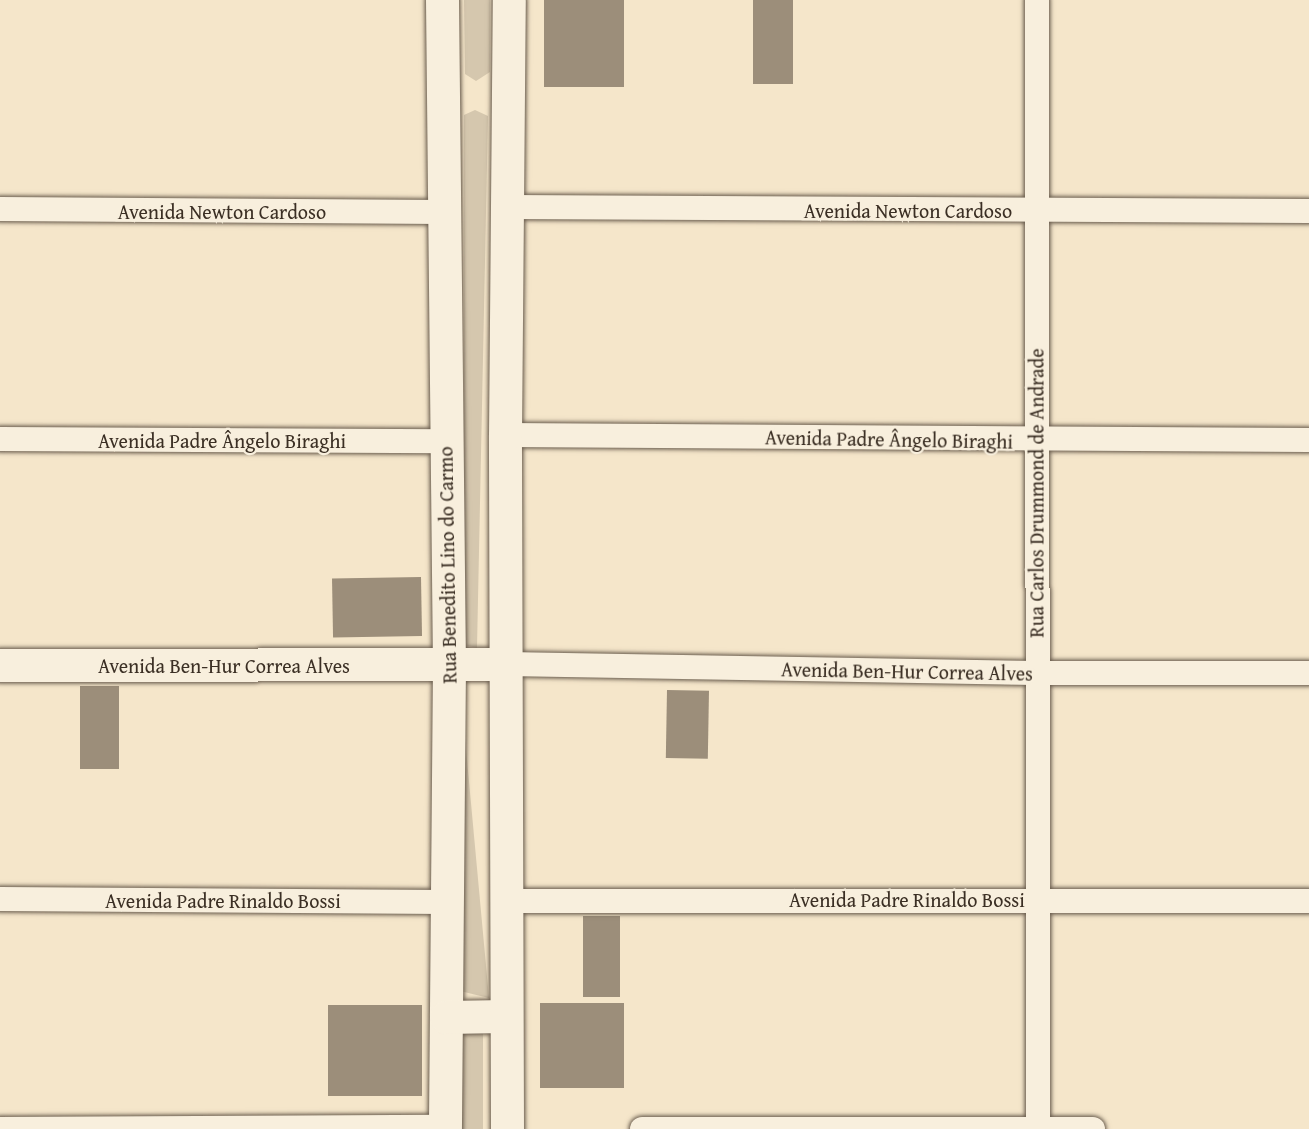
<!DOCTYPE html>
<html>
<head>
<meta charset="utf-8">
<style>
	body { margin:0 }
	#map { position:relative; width:1309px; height:1129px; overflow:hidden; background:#f5e6ca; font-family:"Gentium Book Plus",serif }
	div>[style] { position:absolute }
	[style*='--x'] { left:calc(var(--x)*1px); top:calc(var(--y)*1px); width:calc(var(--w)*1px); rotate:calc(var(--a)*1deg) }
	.green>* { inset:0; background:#d5c7ae; transform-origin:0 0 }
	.building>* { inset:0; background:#9c8e7a; transform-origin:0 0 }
	.roads { filter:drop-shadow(0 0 2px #6a5d4e) drop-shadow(0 0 2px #6a5d4e) }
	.street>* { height:24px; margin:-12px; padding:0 12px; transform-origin:12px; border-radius:12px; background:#f8efdd }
	.secondary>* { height:33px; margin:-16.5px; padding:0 16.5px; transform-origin:16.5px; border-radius:16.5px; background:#f8efdd }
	span { translate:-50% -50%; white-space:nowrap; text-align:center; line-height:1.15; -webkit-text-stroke:4.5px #f8efdd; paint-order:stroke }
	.street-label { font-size:20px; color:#3b2f24 }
</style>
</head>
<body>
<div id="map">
	<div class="green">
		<div style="clip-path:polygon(464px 0,490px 0,490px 72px,476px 81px,465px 74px)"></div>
		<div style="clip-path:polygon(475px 110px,488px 116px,477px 648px,464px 645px,464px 115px)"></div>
		<div style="clip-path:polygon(461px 695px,489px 998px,460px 991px)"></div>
		<div style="left:483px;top:1031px;width:98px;height:26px;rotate:90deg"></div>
	</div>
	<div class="building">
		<div style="left:544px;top:0;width:80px;height:87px"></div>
		<div style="left:753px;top:0;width:40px;height:84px"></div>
		<div style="left:421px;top:577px;width:59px;height:89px;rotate:89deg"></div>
		<div style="left:80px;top:686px;width:39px;height:83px"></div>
		<div style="left:667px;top:690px;width:42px;height:68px;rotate:1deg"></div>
		<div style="left:583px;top:916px;width:37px;height:81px"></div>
		<div style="left:540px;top:1003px;width:84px;height:85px"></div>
		<div style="left:328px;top:1005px;width:94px;height:91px"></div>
	</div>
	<div class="roads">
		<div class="street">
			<div style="--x:1037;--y:0;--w:1129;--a:89.95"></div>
			<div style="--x:508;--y:207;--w:801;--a:0.29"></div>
			<div style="--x:0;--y:209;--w:443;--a:0.4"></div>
			<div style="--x:505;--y:435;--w:804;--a:0.36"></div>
			<div style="--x:0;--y:439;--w:445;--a:0.3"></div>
			<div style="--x:506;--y:664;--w:529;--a:0.97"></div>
			<div style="--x:1035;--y:673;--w:274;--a:0"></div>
			<div style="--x:0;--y:899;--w:445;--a:0.4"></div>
			<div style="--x:505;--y:901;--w:804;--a:0"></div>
			<div style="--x:0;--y:1129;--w:445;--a:-0.3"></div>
			<div style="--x:642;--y:1129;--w:451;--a:0"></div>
		</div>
		<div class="secondary">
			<div style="--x:442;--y:0;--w:664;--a:89.4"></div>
			<div style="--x:449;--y:664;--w:465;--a:90.5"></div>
			<div style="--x:0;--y:665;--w:506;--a:-0.11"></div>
			<div style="--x:446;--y:1017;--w:58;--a:-1"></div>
			<div style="--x:507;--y:1129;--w:694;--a:-90.17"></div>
			<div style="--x:505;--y:435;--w:435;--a:-89.5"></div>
		</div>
	</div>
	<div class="street-label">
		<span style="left:908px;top:210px">Avenida Newton Cardoso</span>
		<span style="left:222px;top:211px">Avenida Newton Cardoso</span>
		<span style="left:889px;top:439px;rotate:1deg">Avenida Padre Ângelo Biraghi</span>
		<span style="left:222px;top:440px">Avenida Padre Ângelo Biraghi</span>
		<span style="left:1036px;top:493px;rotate:-90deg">Rua Carlos Drummond de Andrade</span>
		<span style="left:447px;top:565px;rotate:-91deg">Rua Benedito Lino do Carmo</span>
		<span style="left:224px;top:665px">Avenida Ben-Hur Correa Alves</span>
		<span style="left:907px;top:671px;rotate:1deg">Avenida Ben-Hur Correa Alves</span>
		<span style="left:907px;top:899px">Avenida Padre Rinaldo Bossi</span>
		<span style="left:223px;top:900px">Avenida Padre Rinaldo Bossi</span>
	</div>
</div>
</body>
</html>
